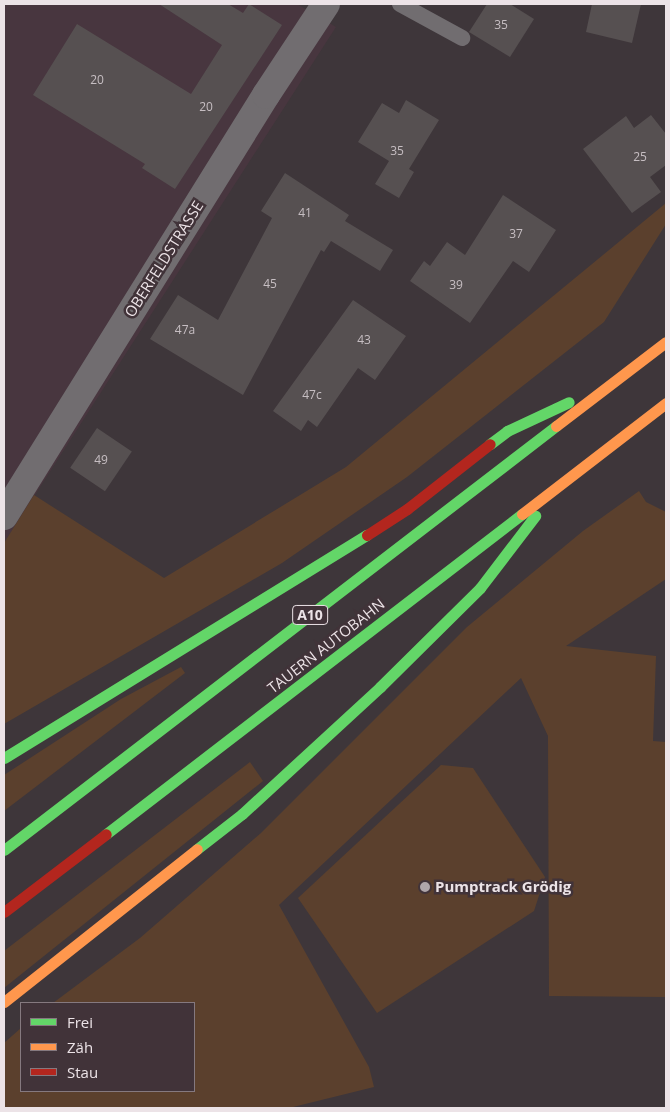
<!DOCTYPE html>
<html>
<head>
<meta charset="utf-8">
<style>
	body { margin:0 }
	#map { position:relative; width:670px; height:1112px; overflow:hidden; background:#3e363a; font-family:"Open Sans",sans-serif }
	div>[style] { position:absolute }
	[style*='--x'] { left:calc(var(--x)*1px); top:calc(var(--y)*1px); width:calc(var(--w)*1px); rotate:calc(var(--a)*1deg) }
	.built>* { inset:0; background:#48363f }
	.green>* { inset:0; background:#5b402d }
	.building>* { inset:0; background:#565051; transform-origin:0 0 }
	.lane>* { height:16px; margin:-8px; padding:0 8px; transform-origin:8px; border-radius:8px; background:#716d70 }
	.street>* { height:28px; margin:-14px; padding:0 14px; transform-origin:14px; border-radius:14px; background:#716d70 }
	.fast>* { height:11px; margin:-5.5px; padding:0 5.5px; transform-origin:5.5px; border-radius:5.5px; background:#63d668 }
	.slow>* { height:11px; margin:-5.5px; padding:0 5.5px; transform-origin:5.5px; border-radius:5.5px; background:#ff974d }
	.jam>* { height:11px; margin:-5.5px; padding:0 5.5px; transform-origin:5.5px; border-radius:5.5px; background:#b3261e }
	.dots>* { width:14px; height:14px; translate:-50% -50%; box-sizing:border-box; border:2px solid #413339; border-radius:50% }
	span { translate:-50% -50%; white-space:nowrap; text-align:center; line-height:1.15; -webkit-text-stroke:5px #413339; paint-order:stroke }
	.number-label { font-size:12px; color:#c6bec2 }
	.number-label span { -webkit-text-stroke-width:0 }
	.shield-label span { padding:1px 4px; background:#413339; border:1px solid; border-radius:4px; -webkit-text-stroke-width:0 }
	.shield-label { font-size:14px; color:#ece3e7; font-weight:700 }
	.street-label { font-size:15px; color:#ece3e7 }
	.poi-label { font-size:15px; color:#ece3e7; font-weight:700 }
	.left { translate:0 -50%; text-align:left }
	.frame { position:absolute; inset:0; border:5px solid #ece3e7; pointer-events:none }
	.legend { position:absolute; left:20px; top:1002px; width:175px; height:90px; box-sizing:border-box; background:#413339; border:1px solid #85797f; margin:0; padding:6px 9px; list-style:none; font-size:15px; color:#ece3e7 }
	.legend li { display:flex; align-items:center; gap:10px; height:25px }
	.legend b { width:25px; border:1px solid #85797f }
</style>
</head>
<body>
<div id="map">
	<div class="built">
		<div style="clip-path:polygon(4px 4px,297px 4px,336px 27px,4px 543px)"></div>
	</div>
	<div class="green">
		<div style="clip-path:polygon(666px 203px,666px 224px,604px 322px,407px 477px,282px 563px,4px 724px,4px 543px,34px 495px,164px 578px,346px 467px)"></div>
		<div style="clip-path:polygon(639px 491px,646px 502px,666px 512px,666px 579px,566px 646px,656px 656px,653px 741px,666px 742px,666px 997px,549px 996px,548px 736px,521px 678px,279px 905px,369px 1067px,374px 1087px,289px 1108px,4px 1108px,4px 1043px,21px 1028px,21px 1091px,194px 1091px,194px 1003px,53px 1003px,140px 938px,261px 833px,467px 627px,583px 531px)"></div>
		<div style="clip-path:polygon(181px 667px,185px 673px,4px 811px,4px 775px,121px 699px)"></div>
		<div style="clip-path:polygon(250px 762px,263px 781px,4px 988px,4px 951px)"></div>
		<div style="clip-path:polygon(441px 765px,473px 768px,545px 877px,534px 911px,377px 1013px,298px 898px)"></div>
	</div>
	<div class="building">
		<div style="clip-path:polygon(159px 4px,228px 4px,243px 13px,249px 4px,282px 25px,175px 189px,142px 168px,145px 164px,33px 95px,77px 24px,191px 94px,222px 45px)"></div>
		<div style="clip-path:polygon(487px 4px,510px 4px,534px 19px,510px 57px,469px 32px)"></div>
		<div style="clip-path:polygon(592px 4px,641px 4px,632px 43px,586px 32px)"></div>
		<div style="clip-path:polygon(406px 100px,439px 120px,409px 169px,414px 172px,399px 198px,375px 184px,389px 161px,358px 142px,382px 103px,399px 113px)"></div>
		<div style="clip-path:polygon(651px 115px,666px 134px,666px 165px,650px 177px,661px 192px,632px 213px,583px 149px,626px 116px,634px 128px)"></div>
		<div style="clip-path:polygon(285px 173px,349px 215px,345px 221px,393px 250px,380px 271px,331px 241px,324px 252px,321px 250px,243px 395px,150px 339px,178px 295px,218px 320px,272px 218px,261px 211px)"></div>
		<div style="clip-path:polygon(503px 195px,556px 230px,529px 272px,513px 261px,470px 323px,410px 281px,424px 261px,430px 266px,447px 242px,465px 255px)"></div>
		<div style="clip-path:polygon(353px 300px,406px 336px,375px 380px,358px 368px,317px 427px,308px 420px,301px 431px,273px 411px)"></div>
		<div style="left:97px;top:428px;width:42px;height:48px;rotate:34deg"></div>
	</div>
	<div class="lane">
		<div style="--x:400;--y:4;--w:71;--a:28.7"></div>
	</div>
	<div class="street">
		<div style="--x:4;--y:516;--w:496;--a:-58.1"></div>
		<div style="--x:266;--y:95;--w:109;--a:-56.6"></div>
	</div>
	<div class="fast">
		<div style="--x:490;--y:444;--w:21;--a:-37"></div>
		<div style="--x:507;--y:431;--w:68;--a:-25.1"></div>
		<div style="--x:4;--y:758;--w:426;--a:-31.6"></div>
		<div style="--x:106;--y:834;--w:525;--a:-37.57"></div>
		<div style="--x:197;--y:849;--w:57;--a:-37.9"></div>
		<div style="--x:242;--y:814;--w:188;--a:-42.6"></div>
		<div style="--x:380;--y:687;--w:141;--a:-44.7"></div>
		<div style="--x:480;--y:588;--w:91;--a:-52.6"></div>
		<div style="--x:4;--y:850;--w:696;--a:-37.53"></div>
	</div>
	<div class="slow">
		<div style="--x:556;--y:426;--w:138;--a:-37.4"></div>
		<div style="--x:522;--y:514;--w:182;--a:-37.6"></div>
		<div style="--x:4;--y:1002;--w:246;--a:-38.4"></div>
	</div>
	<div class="jam">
		<div style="--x:367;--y:535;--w:48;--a:-33"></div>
		<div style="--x:407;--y:509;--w:105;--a:-38.1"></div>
		<div style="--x:4;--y:912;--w:128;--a:-37.4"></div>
	</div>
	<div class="dots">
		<div style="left:425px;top:887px;background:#afa6aa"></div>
	</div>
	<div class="number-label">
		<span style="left:501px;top:25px">35</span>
		<span style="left:97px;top:80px">20</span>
		<span style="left:206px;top:107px">20</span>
		<span style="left:397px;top:151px">35</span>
		<span style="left:640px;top:157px">25</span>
		<span style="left:305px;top:213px">41</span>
		<span style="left:516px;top:234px">37</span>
		<span style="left:270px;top:284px">45</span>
		<span style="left:456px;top:285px">39</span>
		<span style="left:185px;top:330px">47a</span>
		<span style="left:364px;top:340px">43</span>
		<span style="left:312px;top:395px">47c</span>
		<span style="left:101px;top:460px">49</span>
	</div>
	<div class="shield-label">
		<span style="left:310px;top:615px">A10</span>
	</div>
	<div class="street-label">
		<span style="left:164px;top:259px;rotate:-58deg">OBERFELDSTRASSE</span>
		<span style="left:326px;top:646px;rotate:-38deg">TAUERN AUTOBAHN</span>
	</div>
	<div class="poi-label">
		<span class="left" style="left:435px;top:887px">Pumptrack Grödig</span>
	</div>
	<div class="frame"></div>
	<ul class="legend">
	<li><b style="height:6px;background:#63d668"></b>Frei</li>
	<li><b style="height:6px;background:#ff974d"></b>Zäh</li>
	<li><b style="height:6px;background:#b3261e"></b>Stau</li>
	</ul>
</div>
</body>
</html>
